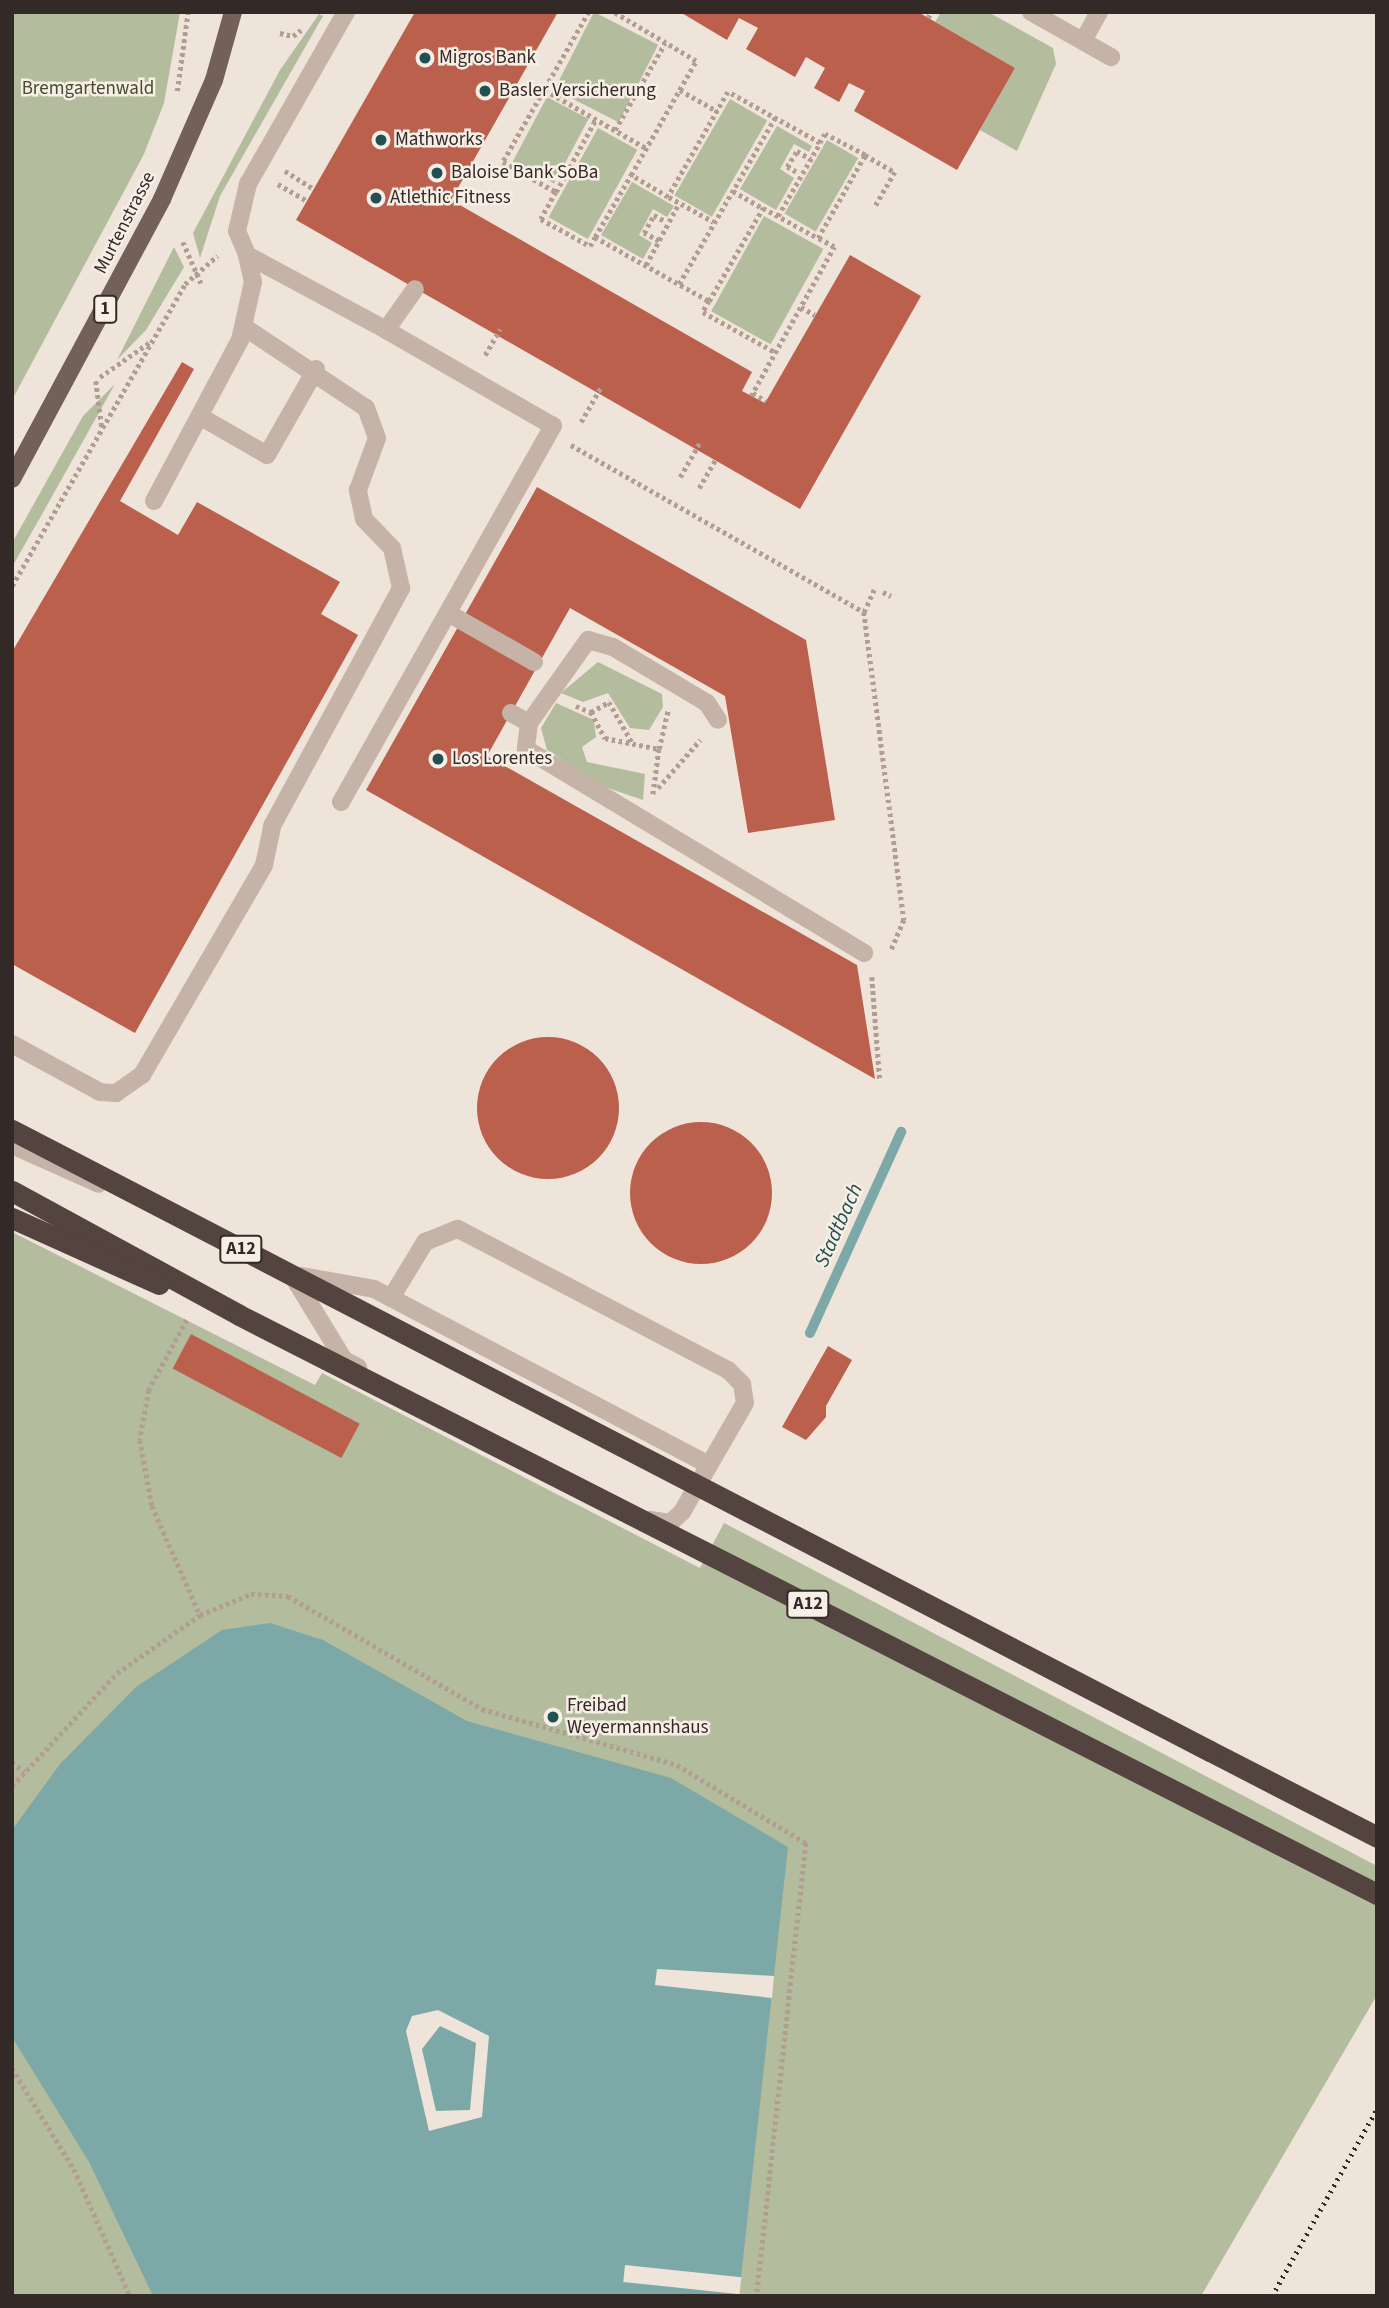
<!DOCTYPE html>
<html>
<head>
<meta charset="utf-8">
<style>
	body { margin:0 }
	#map { position:relative; width:1389px; height:2308px; overflow:hidden; background:#efe4da; font-family:"Source Sans 3",sans-serif }
	div>[style] { position:absolute }
	[style*='--x'] { left:calc(var(--x)*1px); top:calc(var(--y)*1px); width:calc(var(--w)*1px); rotate:calc(var(--a)*1deg) }
	.green>* { inset:0; background:#b3bc9c; transform-origin:0 0 }
	.water>* { inset:0; background:#7ca9a8 }
	.pier>* { inset:0; background:#efe4da; transform-origin:0 0 }
	.stream>* { height:10px; margin:-5px; padding:0 5px; transform-origin:5px; border-radius:5px; background:#7ca9a8 }
	.building>* { inset:0; background:#ba604d; transform-origin:0 0 }
	.round { border-radius:50% }
	.path>* { height:4.5px; margin-top:-2.25px; transform-origin:0; background:repeating-linear-gradient(90deg,#b19d92 0 3.5px,transparent 0 7px) }
	.service>* { height:18px; margin:-9px; padding:0 9px; transform-origin:9px; border-radius:9px; background:#c5b3a7 }
	.minor>* { height:18px; margin:-9px; padding:0 9px; transform-origin:9px; border-radius:9px; background:#c5b3a7 }
	.primary>* { height:18px; margin:-9px; padding:0 9px; transform-origin:9px; border-radius:9px; background:#736059 }
	.motorway>* { height:21px; margin:-10.5px; padding:0 10.5px; transform-origin:10.5px; border-radius:10.5px; background:#53443f }
	.rail>* { height:5px; margin-top:-2.5px; transform-origin:0; background:repeating-linear-gradient(90deg,#332a27 0 2px,transparent 0 7px) }
	.motorway-bridge>* { height:21px; margin:-10.5px; padding:0 10.5px; transform-origin:10.5px; border-radius:10.5px; background:#53443f }
	.dots>* { width:19px; height:19px; translate:-50% -50%; box-sizing:border-box; border:4px solid #f7eee6; border-radius:50% }
	span { translate:-50% -50%; white-space:nowrap; text-align:center; line-height:1.15; -webkit-text-stroke:5px #f7eee6; paint-order:stroke }
	.shield-label span { padding:2px 5px; background:#f7eee6; border:2px solid; border-radius:5px; -webkit-text-stroke-width:0 }
	.shield-label { font-size:18px; color:#332a27; font-weight:700 }
	.poi-label { font-size:19px; color:#332a27 }
	.left { translate:0 -50%; text-align:left }
	.park-label { font-size:19px; color:#454e2d }
	.street-label { font-size:19px; color:#332a27 }
	.water-label { font-size:21px; color:#215050; font-style:italic }
	.frame { position:absolute; inset:0; border:14px solid #332a27; pointer-events:none }
</style>
</head>
<body>
<div id="map">
	<div class="green">
		<div style="clip-path:polygon(12px 12px,180px 12px,164px 103px,144px 154px,12px 400px)"></div>
		<div style="left:594px;top:12px;width:72px;height:87px;rotate:27deg"></div>
		<div style="clip-path:polygon(941px 12px,988px 12px,1053px 48px,1056px 64px,1017px 151px,980px 130px,1015px 68px,935px 22px)"></div>
		<div style="clip-path:polygon(319px 14px,323px 16px,220px 196px,200px 258px,193px 233px,280px 70px)"></div>
		<div style="left:547px;top:97px;width:47px;height:73px;rotate:28deg"></div>
		<div style="left:730px;top:99px;width:43px;height:111px;rotate:30deg"></div>
		<div style="clip-path:polygon(777px 126px,812px 146px,809px 152px,794px 144px,780px 169px,794px 178px,776px 210px,740px 189px)"></div>
		<div style="left:598px;top:128px;width:45px;height:102px;rotate:29deg"></div>
		<div style="left:827px;top:140px;width:36px;height:85px;rotate:30deg"></div>
		<div style="clip-path:polygon(632px 182px,674px 206px,667px 217px,653px 209px,639px 235px,652px 243px,643px 259px,601px 235px)"></div>
		<div style="left:764px;top:216px;width:68px;height:109px;rotate:29deg"></div>
		<div style="clip-path:polygon(174px 247px,184px 267px,146px 330px,117px 360px)"></div>
		<div style="clip-path:polygon(115px 384px,41px 516px,12px 567px,12px 543px,83px 416px)"></div>
		<div style="clip-path:polygon(598px 662px,662px 694px,663px 707px,649px 730px,630px 728px,608px 693px,583px 702px,561px 693px)"></div>
		<div style="clip-path:polygon(556px 703px,594px 720px,596px 737px,582px 747px,587px 762px,645px 774px,643px 800px,599px 785px,547px 750px,541px 728px)"></div>
		<div style="clip-path:polygon(12px 1232px,315px 1385px,322px 1373px,700px 1568px,724px 1523px,1377px 1866px,1377px 1995px,1201px 2296px,12px 2296px)"></div>
	</div>
	<div class="water">
		<div style="clip-path:polygon(270px 1623px,323px 1640px,467px 1721px,671px 1778px,788px 1847px,739px 2296px,153px 2296px,89px 2162px,12px 2037px,12px 1830px,60px 1764px,136px 1687px,222px 1630px)"></div>
	</div>
	<div class="pier">
		<div style="clip-path:polygon(657px 1969px,774px 1976px,772px 1998px,655px 1985px)"></div>
		<div style="clip-path:polygon(evenodd,438px 2010px,489px 2036px,482px 2117px,429px 2131px,406px 2031px,412px 2016px,438px 2010px,440px 2026px,476px 2043px,470px 2110px,436px 2111px,422px 2049px,440px 2026px)"></div>
		<div style="left:625px;top:2265px;width:117px;height:17px;rotate:6deg"></div>
	</div>
	<div class="stream">
		<div style="--x:810;--y:1333;--w:221;--a:-65.6"></div>
	</div>
	<div class="building">
		<div style="clip-path:polygon(415px 12px,558px 12px,451px 200px,752px 372px,742px 391px,765px 403px,850px 255px,921px 296px,800px 509px,296px 220px)"></div>
		<div style="clip-path:polygon(680px 12px,918px 12px,1015px 68px,957px 170px,854px 111px,865px 91px,849px 83px,839px 102px,814px 88px,825px 68px,806px 57px,795px 77px,746px 49px,758px 28px,739px 18px,727px 40px)"></div>
		<div style="clip-path:polygon(182px 362px,194px 369px,120px 501px,178px 535px,197px 502px,340px 582px,321px 614px,358px 635px,135px 1033px,12px 964px,12px 652px)"></div>
		<div style="clip-path:polygon(537px 487px,806px 640px,835px 820px,748px 833px,725px 696px,570px 608px,487px 756px,857px 965px,875px 1079px,366px 790px)"></div>
		<div class="round" style="left:477px;top:1037px;width:142px;height:142px"></div>
		<div class="round" style="left:630px;top:1122px;width:142px;height:142px"></div>
		<div style="left:191px;top:1334px;width:191px;height:39px;rotate:28deg"></div>
		<div style="clip-path:polygon(828px 1346px,852px 1360px,826px 1406px,826px 1417px,806px 1440px,782px 1427px)"></div>
	</div>
	<div class="path">
		<div style="--x:589;--y:12;--w:173;--a:119.8"></div>
		<div style="--x:503;--y:162;--w:61;--a:29.5"></div>
		<div style="--x:556;--y:192;--w:31;--a:119"></div>
		<div style="--x:541;--y:219;--w:56;--a:28.9"></div>
		<div style="--x:590;--y:246;--w:10;--a:-61"></div>
		<div style="--x:595;--y:237;--w:131;--a:29.3"></div>
		<div style="--x:709;--y:301;--w:108;--a:-59.9"></div>
		<div style="--x:763;--y:208;--w:63;--a:28.6"></div>
		<div style="--x:818;--y:238;--w:95;--a:-60.5"></div>
		<div style="--x:865;--y:155;--w:45;--a:-152.3"></div>
		<div style="--x:825;--y:134;--w:10;--a:119"></div>
		<div style="--x:820;--y:143;--w:105;--a:-151"></div>
		<div style="--x:728;--y:92;--w:121;--a:119.7"></div>
		<div style="--x:668;--y:197;--w:43;--a:-149.3"></div>
		<div style="--x:631;--y:175;--w:131;--a:-60.3"></div>
		<div style="--x:696;--y:61;--w:96;--a:-149.4"></div>
		<div style="--x:928;--y:18;--w:7;--a:-63"></div>
		<div style="--x:280;--y:33;--w:13;--a:13"></div>
		<div style="--x:293;--y:36;--w:10;--a:-37"></div>
		<div style="--x:545;--y:90;--w:116;--a:29.9"></div>
		<div style="--x:680;--y:90;--w:43;--a:29.6"></div>
		<div style="--x:177;--y:91;--w:80;--a:-82.1"></div>
		<div style="--x:615;--y:130;--w:100;--a:-60.1"></div>
		<div style="--x:865;--y:155;--w:34;--a:30"></div>
		<div style="--x:895;--y:172;--w:39;--a:120"></div>
		<div style="--x:285;--y:171;--w:34;--a:32"></div>
		<div style="--x:796;--y:172;--w:10;--a:-151"></div>
		<div style="--x:787;--y:167;--w:19;--a:-58"></div>
		<div style="--x:797;--y:151;--w:16;--a:30"></div>
		<div style="--x:278;--y:184;--w:34;--a:30"></div>
		<div style="--x:733;--y:191;--w:34;--a:30"></div>
		<div style="--x:556;--y:192;--w:83;--a:-61.3"></div>
		<div style="--x:669;--y:197;--w:51;--a:29.1"></div>
		<div style="--x:778;--y:216;--w:84;--a:-60.1"></div>
		<div style="--x:595;--y:237;--w:72;--a:-59.9"></div>
		<div style="--x:659;--y:241;--w:17;--a:-152"></div>
		<div style="--x:644;--y:233;--w:21;--a:-61"></div>
		<div style="--x:654;--y:215;--w:13;--a:29"></div>
		<div style="--x:183;--y:242;--w:45;--a:66.3"></div>
		<div style="--x:646;--y:265;--w:70;--a:-62"></div>
		<div style="--x:679;--y:284;--w:192;--a:-60"></div>
		<div style="--x:709;--y:301;--w:13;--a:119"></div>
		<div style="--x:703;--y:312;--w:82;--a:29.1"></div>
		<div style="--x:801;--y:307;--w:16;--a:30"></div>
		<div style="--x:485;--y:355;--w:30;--a:-60"></div>
		<div style="--x:100;--y:377;--w:61;--a:-35"></div>
		<div style="--x:96;--y:381;--w:47;--a:82.7"></div>
		<div style="--x:753;--y:393;--w:15;--a:32"></div>
		<div style="--x:751;--y:396;--w:171;--a:-60.9"></div>
		<div style="--x:834;--y:247;--w:18;--a:-151"></div>
		<div style="--x:581;--y:422;--w:40;--a:-60.3"></div>
		<div style="--x:571;--y:445;--w:337;--a:29.7"></div>
		<div style="--x:864;--y:612;--w:311;--a:82.6"></div>
		<div style="--x:904;--y:920;--w:33;--a:113"></div>
		<div style="--x:680;--y:477;--w:39;--a:-60"></div>
		<div style="--x:699;--y:488;--w:32;--a:-60"></div>
		<div style="--x:12;--y:586;--w:348;--a:-60.2"></div>
		<div style="--x:185;--y:284;--w:43;--a:-41.2"></div>
		<div style="--x:883;--y:592;--w:9;--a:27"></div>
		<div style="--x:864;--y:612;--w:27;--a:-66"></div>
		<div style="--x:576;--y:706;--w:16;--a:22"></div>
		<div style="--x:591;--y:712;--w:21;--a:-29"></div>
		<div style="--x:609;--y:702;--w:48;--a:60.3"></div>
		<div style="--x:591;--y:712;--w:30;--a:62"></div>
		<div style="--x:605;--y:738;--w:55;--a:11.5"></div>
		<div style="--x:659;--y:749;--w:46;--a:97.4"></div>
		<div style="--x:659;--y:749;--w:40;--a:-77"></div>
		<div style="--x:658;--y:788;--w:64;--a:-48.8"></div>
		<div style="--x:872;--y:977;--w:104;--a:85.6"></div>
		<div style="--x:187;--y:1320;--w:80;--a:118.5"></div>
		<div style="--x:149;--y:1390;--w:51;--a:100.2"></div>
		<div style="--x:140;--y:1440;--w:67;--a:79.7"></div>
		<div style="--x:152;--y:1506;--w:119;--a:66.2"></div>
		<div style="--x:200;--y:1615;--w:55;--a:-22.4"></div>
		<div style="--x:251;--y:1594;--w:37;--a:3"></div>
		<div style="--x:288;--y:1596;--w:225;--a:30.2"></div>
		<div style="--x:482;--y:1709;--w:203;--a:16"></div>
		<div style="--x:677;--y:1765;--w:151;--a:31.2"></div>
		<div style="--x:806;--y:1843;--w:456;--a:96.2"></div>
		<div style="--x:12;--y:1762;--w:16;--a:38"></div>
		<div style="--x:12;--y:1786;--w:154;--a:-47.1"></div>
		<div style="--x:117;--y:1673;--w:101;--a:-34.9"></div>
		<div style="--x:12;--y:2068;--w:119;--a:58.5"></div>
		<div style="--x:74;--y:2169;--w:139;--a:66.2"></div>
	</div>
	<div class="service">
		<div style="--x:1083;--y:41;--w:33;--a:-61"></div>
		<div style="--x:201;--y:417;--w:76;--a:29.9"></div>
		<div style="--x:267;--y:455;--w:99;--a:-60.3"></div>
		<div style="--x:154;--y:501;--w:183;--a:-61.9"></div>
		<div style="--x:240;--y:340;--w:59;--a:-77.4"></div>
		<div style="--x:253;--y:282;--w:28;--a:-103"></div>
		<div style="--x:448;--y:613;--w:99;--a:29.7"></div>
		<div style="--x:511;--y:713;--w:21;--a:29"></div>
		<div style="--x:529;--y:723;--w:102;--a:-54.6"></div>
		<div style="--x:588;--y:640;--w:26;--a:16"></div>
		<div style="--x:613;--y:647;--w:109;--a:30.8"></div>
		<div style="--x:707;--y:703;--w:20;--a:57"></div>
		<div style="--x:529;--y:723;--w:26;--a:97"></div>
		<div style="--x:526;--y:749;--w:395;--a:31.1"></div>
		<div style="--x:341;--y:802;--w:432;--a:-60.6"></div>
		<div style="--x:553;--y:426;--w:193;--a:-150.1"></div>
		<div style="--x:386;--y:330;--w:50;--a:-54.7"></div>
		<div style="--x:12;--y:1044;--w:100;--a:28.6"></div>
		<div style="--x:100;--y:1092;--w:16;--a:4"></div>
		<div style="--x:116;--y:1093;--w:32;--a:-35"></div>
		<div style="--x:142;--y:1075;--w:243;--a:-59.8"></div>
		<div style="--x:264;--y:865;--w:40;--a:-78"></div>
		<div style="--x:272;--y:826;--w:271;--a:-61.5"></div>
		<div style="--x:401;--y:588;--w:41;--a:-102.7"></div>
		<div style="--x:392;--y:548;--w:40;--a:-134"></div>
		<div style="--x:364;--y:519;--w:30;--a:-102"></div>
		<div style="--x:358;--y:490;--w:55;--a:-69.9"></div>
		<div style="--x:377;--y:438;--w:32;--a:-110"></div>
		<div style="--x:366;--y:408;--w:146;--a:-146.4"></div>
		<div style="--x:12;--y:1145;--w:95;--a:24.1"></div>
		<div style="--x:292;--y:1275;--w:100;--a:58.5"></div>
		<div style="--x:344;--y:1360;--w:16;--a:27"></div>
		<div style="--x:302;--y:1276;--w:73;--a:10.2"></div>
		<div style="--x:374;--y:1289;--w:378;--a:27.7"></div>
		<div style="--x:391;--y:1298;--w:66;--a:-58.7"></div>
		<div style="--x:425;--y:1242;--w:35;--a:-22"></div>
		<div style="--x:458;--y:1229;--w:305;--a:27.6"></div>
		<div style="--x:728;--y:1370;--w:20;--a:45"></div>
		<div style="--x:742;--y:1384;--w:19;--a:81"></div>
		<div style="--x:745;--y:1403;--w:126;--a:120"></div>
		<div style="--x:682;--y:1512;--w:16;--a:137"></div>
		<div style="--x:670;--y:1523;--w:20;--a:-171"></div>
	</div>
	<div class="minor">
		<div style="--x:346;--y:12;--w:198;--a:119.7"></div>
		<div style="--x:248;--y:184;--w:48;--a:103.2"></div>
		<div style="--x:237;--y:231;--w:26;--a:67"></div>
		<div style="--x:247;--y:255;--w:158;--a:28.3"></div>
		<div style="--x:1031;--y:12;--w:92;--a:29.4"></div>
	</div>
	<div class="primary">
		<div style="--x:12;--y:479;--w:318;--a:-61.8"></div>
		<div style="--x:162;--y:199;--w:130;--a:-66.4"></div>
		<div style="--x:214;--y:80;--w:71;--a:-74.4"></div>
	</div>
	<div class="motorway">
		<div style="--x:12;--y:1191;--w:259;--a:28.6"></div>
		<div style="--x:12;--y:1218;--w:161;--a:24.2"></div>
		<div style="--x:1210;--y:1751;--w:188;--a:27.2"></div>
	</div>
	<div class="rail">
		<div style="--x:1272;--y:2296;--w:214;--a:-60.7"></div>
	</div>
	<div class="motorway-bridge">
		<div style="--x:12;--y:1130;--w:1349;--a:27.4"></div>
		<div style="--x:239;--y:1315;--w:1277;--a:26.97"></div>
	</div>
	<div class="dots">
		<div style="left:425px;top:58px;background:#215050"></div>
		<div style="left:485px;top:91px;background:#215050"></div>
		<div style="left:381px;top:140px;background:#215050"></div>
		<div style="left:437px;top:173px;background:#215050"></div>
		<div style="left:376px;top:198px;background:#215050"></div>
		<div style="left:438px;top:759px;background:#215050"></div>
		<div style="left:553px;top:1717px;background:#215050"></div>
	</div>
	<div class="shield-label">
		<span style="left:105px;top:309px">1</span>
		<span style="left:241px;top:1249px">A12</span>
		<span style="left:808px;top:1604px">A12</span>
	</div>
	<div class="poi-label">
		<span class="left" style="left:439px;top:58px">Migros Bank</span>
		<span class="left" style="left:499px;top:91px">Basler Versicherung</span>
		<span class="left" style="left:395px;top:140px">Mathworks</span>
		<span class="left" style="left:451px;top:173px">Baloise Bank SoBa</span>
		<span class="left" style="left:390px;top:198px">Atlethic Fitness</span>
		<span class="left" style="left:452px;top:759px">Los Lorentes</span>
		<span class="left" style="left:567px;top:1717px">Freibad<br>Weyermannshaus</span>
	</div>
	<div class="park-label">
		<span style="left:88px;top:89px">Bremgartenwald</span>
	</div>
	<div class="street-label">
		<span style="left:125px;top:223px;rotate:-63deg">Murtenstrasse</span>
	</div>
	<div class="water-label">
		<span style="left:838px;top:1225px;rotate:-66deg">Stadtbach</span>
	</div>
	<div class="frame"></div>
</div>
</body>
</html>
